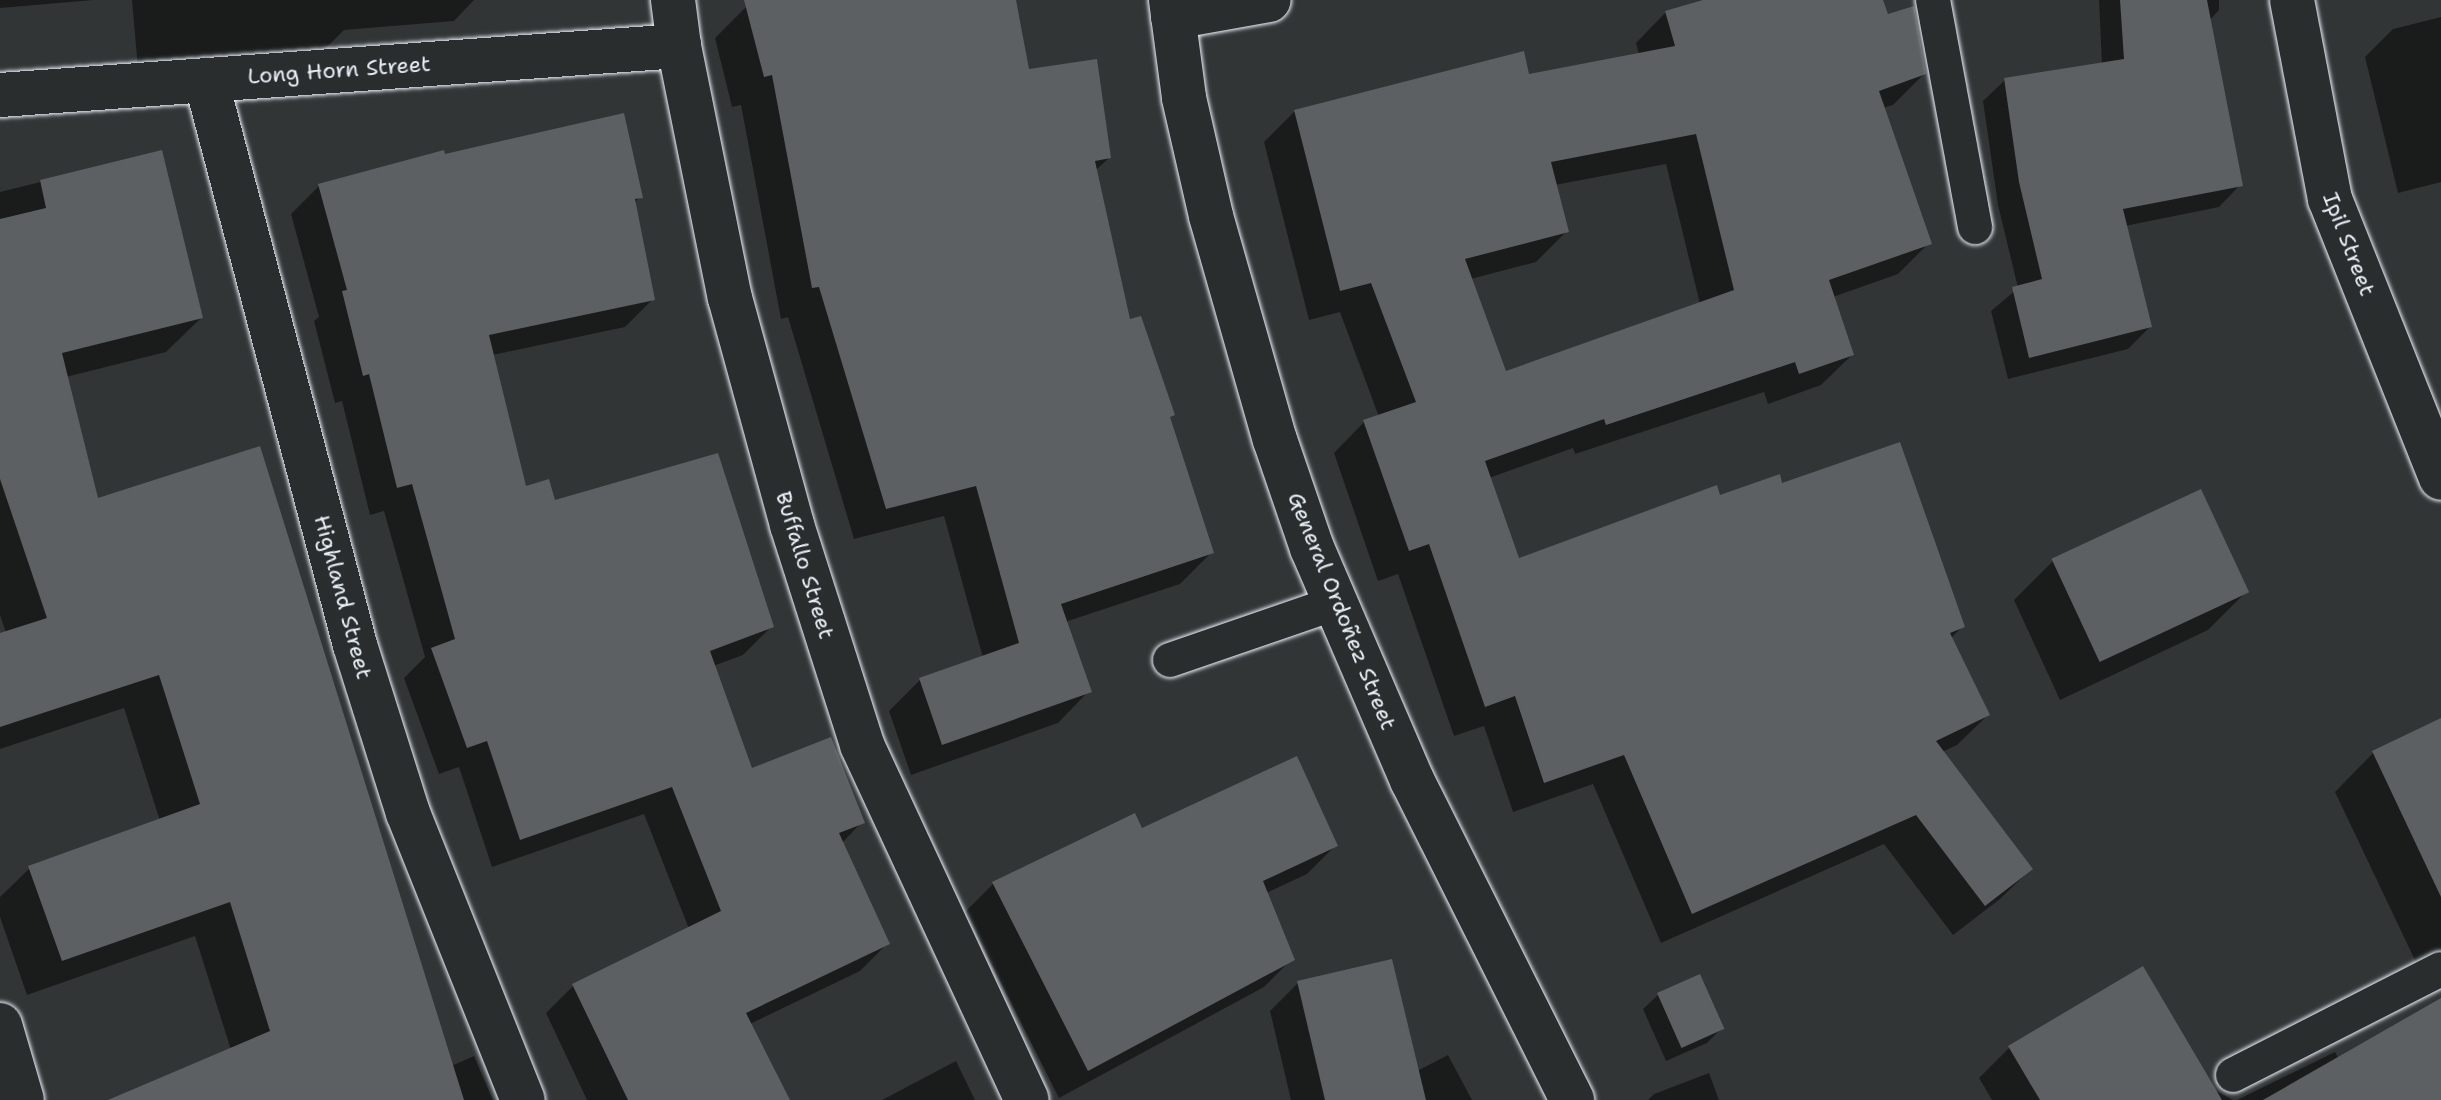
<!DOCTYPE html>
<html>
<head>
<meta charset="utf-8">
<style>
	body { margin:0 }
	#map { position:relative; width:2441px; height:1100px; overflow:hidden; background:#323536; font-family:"Shantell Sans",sans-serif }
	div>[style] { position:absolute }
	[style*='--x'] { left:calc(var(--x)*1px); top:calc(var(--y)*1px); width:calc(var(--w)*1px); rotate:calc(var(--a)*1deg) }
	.shadow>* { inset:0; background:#0007 }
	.building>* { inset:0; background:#5c6063; transform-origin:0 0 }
	.roads { filter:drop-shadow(0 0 2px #e8f1f8) drop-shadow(0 0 2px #e8f1f8) }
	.service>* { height:34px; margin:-17px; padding:0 17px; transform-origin:17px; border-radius:17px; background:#2a2d2e }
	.minor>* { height:44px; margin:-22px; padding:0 22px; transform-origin:22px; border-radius:22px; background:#2a2d2e }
	.tertiary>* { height:44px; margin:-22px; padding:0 22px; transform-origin:22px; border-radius:22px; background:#2a2d2e }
	.secondary>* { height:44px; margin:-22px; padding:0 22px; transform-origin:22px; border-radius:22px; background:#2a2d2e }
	span { translate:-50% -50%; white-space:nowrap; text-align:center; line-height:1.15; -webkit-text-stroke:8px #2a2d2e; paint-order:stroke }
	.street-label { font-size:22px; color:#e8f1f8 }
</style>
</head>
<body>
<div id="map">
	<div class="shadow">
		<div style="clip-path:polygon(0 0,94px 0,0 8px)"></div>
		<div style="clip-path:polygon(132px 0,474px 0,454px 21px,344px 30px,321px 53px,138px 69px)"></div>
		<div style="clip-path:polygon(773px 0,1014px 0,1027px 71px,1109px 158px,1095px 171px,1128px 322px,1172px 415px,1168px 419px,1212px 552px,1180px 584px,1065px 622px,1089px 691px,1058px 723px,911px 775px,889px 711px,920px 680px,983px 658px,944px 516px,854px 539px,788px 317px,781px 319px,741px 105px,732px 107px,715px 38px,746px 7px)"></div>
		<div style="clip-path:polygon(evenodd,1711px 0,1881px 0,1887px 17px,1924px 74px,1893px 105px,1883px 108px,1929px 243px,1898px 274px,1833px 297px,1852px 355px,1821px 385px,1768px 404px,1764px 392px,1575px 454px,1573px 448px,1489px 478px,1518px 560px,1719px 497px,1781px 486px,1963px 626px,1950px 639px,1988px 715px,1957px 745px,1942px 752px,2031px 869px,2000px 899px,1953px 935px,1884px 844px,1661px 943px,1593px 784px,1513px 812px,1484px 726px,1454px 736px,1398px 574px,1378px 581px,1334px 453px,1364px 422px,1379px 417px,1340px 312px,1309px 320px,1264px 142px,1295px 111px,1528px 76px,1639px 55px,1636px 43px,1666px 12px,1711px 0,1666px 164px,1700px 304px,1505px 373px,1471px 279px,1536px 262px,1567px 231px,1555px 185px,1666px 164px)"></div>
		<div style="clip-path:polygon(2099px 0,2219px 0,2219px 10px,2209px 21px,2240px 185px,2219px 207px,2125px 226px,2150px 327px,2128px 349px,2008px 379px,1991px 311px,2018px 288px,1998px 205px,1983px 101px,2005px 80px,2102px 65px)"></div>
		<div style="clip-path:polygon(2441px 17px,2441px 182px,2398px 193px,2365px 57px,2393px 29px)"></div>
		<div style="clip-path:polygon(161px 152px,201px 318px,166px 352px,66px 377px,97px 500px,451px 1066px,474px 1056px,493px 1100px,113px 1100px,231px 1050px,195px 936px,27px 995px,0 917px,0 897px,30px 868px,160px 821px,124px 708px,0 749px,0 635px,6px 633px,0 615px,0 192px)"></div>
		<div style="clip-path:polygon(444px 156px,640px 197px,633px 204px,653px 299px,625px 327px,492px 355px,525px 488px,771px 627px,743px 655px,713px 666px,751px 771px,862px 822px,841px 844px,888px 943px,860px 971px,750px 1024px,787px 1100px,587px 1100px,546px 1013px,574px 985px,689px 929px,644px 814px,492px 867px,459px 767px,439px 774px,404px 678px,425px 657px,384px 511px,370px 515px,342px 401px,335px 403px,314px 321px,319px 317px,291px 214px,319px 186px)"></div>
		<div style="clip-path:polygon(2200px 492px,2247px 591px,2208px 630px,2060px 700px,2014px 600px,2053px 561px)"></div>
		<div style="clip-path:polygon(2441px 720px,2441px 966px,2422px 975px,2335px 792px,2373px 753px)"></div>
		<div style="clip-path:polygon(1141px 830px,1335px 846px,1307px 874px,1266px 893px,1292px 959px,1264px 987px,1059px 1098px,965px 912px,993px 884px)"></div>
		<div style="clip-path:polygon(1298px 983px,1417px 1071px,1448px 1055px,1472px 1100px,1291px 1100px,1270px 1011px)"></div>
		<div style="clip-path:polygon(1658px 995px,1722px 1028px,1707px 1043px,1666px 1061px,1643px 1009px)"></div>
		<div style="clip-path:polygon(2441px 1000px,2441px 1100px,2237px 1100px,2335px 1052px,2339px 1059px)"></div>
		<div style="clip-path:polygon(2010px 1047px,2213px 1089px,2233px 1100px,1992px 1100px,1979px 1078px)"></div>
		<div style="clip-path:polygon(956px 1061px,975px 1100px,882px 1100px)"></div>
		<div style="clip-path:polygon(1709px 1073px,1719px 1100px,1648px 1100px,1654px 1094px)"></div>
	</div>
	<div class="building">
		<div style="clip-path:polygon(744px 0,1016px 0,1029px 69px,1097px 59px,1111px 158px,1095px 161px,1130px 319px,1141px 316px,1175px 415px,1170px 417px,1214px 553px,1061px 604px,1092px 692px,942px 745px,919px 678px,1019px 643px,976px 486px,886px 509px,819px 287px,812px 288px,772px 75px,764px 77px)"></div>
		<div style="clip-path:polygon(evenodd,1703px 0,1883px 0,1888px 14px,1914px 6px,1926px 74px,1879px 91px,1932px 244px,1829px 280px,1854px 355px,1799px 374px,1795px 362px,1606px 425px,1604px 419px,1485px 461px,1519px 558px,1717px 485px,1720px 495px,1780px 474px,1782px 483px,1900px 442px,1965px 627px,1950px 633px,1990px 715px,1936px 741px,2033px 869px,1985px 906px,1916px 815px,1692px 914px,1624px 755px,1544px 783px,1515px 696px,1485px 707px,1429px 544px,1409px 551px,1363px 420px,1416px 402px,1371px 283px,1340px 291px,1294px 110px,1524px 51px,1529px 74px,1675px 46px,1665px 11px,1703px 0,1696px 134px,1734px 290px,1506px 371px,1465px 259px,1569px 232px,1551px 162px,1696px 134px)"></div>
		<div style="clip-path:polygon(2120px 0,2207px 0,2243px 186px,2123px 209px,2152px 327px,2029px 358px,2012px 287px,2042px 279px,2019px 182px,2004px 78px,2124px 59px)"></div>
		<div style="clip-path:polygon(624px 113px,643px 198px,635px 199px,655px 300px,489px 335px,526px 486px,549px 479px,555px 500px,718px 453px,774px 627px,710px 651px,752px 768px,831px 737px,865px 823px,839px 833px,890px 944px,746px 1013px,790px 1100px,628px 1100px,572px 984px,721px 911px,672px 787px,520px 840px,487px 741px,467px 748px,431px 648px,455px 639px,412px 484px,397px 488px,369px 374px,363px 376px,342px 291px,347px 290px,318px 184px,444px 150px,445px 154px)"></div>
		<div style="clip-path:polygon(162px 150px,203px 318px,62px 353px,98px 498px,260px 446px,464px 1100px,108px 1100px,270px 1031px,230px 902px,62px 961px,28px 866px,200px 804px,159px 675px,0 727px,0 633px,47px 618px,0 479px,0 219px,46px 208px,40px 180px)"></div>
		<div style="left:2201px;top:489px;width:114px;height:165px;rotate:65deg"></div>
		<div style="clip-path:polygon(2441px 718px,2441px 897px,2372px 751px)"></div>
		<div style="clip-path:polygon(1297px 756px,1338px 846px,1263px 881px,1295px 960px,1088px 1071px,992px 882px,1135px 813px,1142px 828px)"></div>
		<div style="clip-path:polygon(1392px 959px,1426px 1100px,1325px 1100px,1297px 981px)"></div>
		<div style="clip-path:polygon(2143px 966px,2222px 1100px,2040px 1100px,2008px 1046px)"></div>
		<div style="left:1700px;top:974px;width:60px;height:47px;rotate:66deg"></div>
		<div style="clip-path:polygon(2441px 998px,2441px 1100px,2263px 1100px)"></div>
	</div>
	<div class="roads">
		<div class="service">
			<div style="--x:1933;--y:0;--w:231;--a:79.5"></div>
			<div style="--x:1170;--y:660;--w:176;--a:-19"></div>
			<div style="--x:2233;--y:1075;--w:233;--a:-27"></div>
		</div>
		<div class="minor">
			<div style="--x:673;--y:0;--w:46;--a:82.6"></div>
			<div style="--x:679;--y:46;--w:257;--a:78.6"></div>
			<div style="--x:730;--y:298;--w:235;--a:74.7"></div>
			<div style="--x:792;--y:525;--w:231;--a:72.3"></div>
			<div style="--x:862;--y:745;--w:391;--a:65.1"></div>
			<div style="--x:2292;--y:0;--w:203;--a:79.2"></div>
			<div style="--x:2330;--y:199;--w:300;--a:68.3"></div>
			<div style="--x:206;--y:80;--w:584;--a:75.23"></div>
			<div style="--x:355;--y:645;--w:176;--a:72.5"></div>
			<div style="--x:408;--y:813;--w:309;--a:68.2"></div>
			<div style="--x:0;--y:95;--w:681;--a:-4.13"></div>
			<div style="--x:0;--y:1025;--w:78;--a:73.7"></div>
		</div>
		<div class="tertiary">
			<div style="--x:1173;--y:17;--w:97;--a:-10"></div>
		</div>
		<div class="secondary">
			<div style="--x:1171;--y:0;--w:99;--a:82.4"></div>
			<div style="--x:1184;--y:98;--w:121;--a:77.1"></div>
			<div style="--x:1211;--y:216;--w:233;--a:74.1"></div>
			<div style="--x:1275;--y:440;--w:114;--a:71.1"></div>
			<div style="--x:1312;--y:548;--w:253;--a:66.7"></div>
			<div style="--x:1412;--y:780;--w:358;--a:63.4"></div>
		</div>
	</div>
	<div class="street-label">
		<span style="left:339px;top:70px;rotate:-4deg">Long Horn Street</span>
		<span style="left:2349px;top:244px;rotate:69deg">Ipil Street</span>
		<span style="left:805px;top:565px;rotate:73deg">Buffallo Street</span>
		<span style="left:343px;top:597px;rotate:75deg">Highland Street</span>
		<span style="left:1342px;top:611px;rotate:68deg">General Ordoñez Street</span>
	</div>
</div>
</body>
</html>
